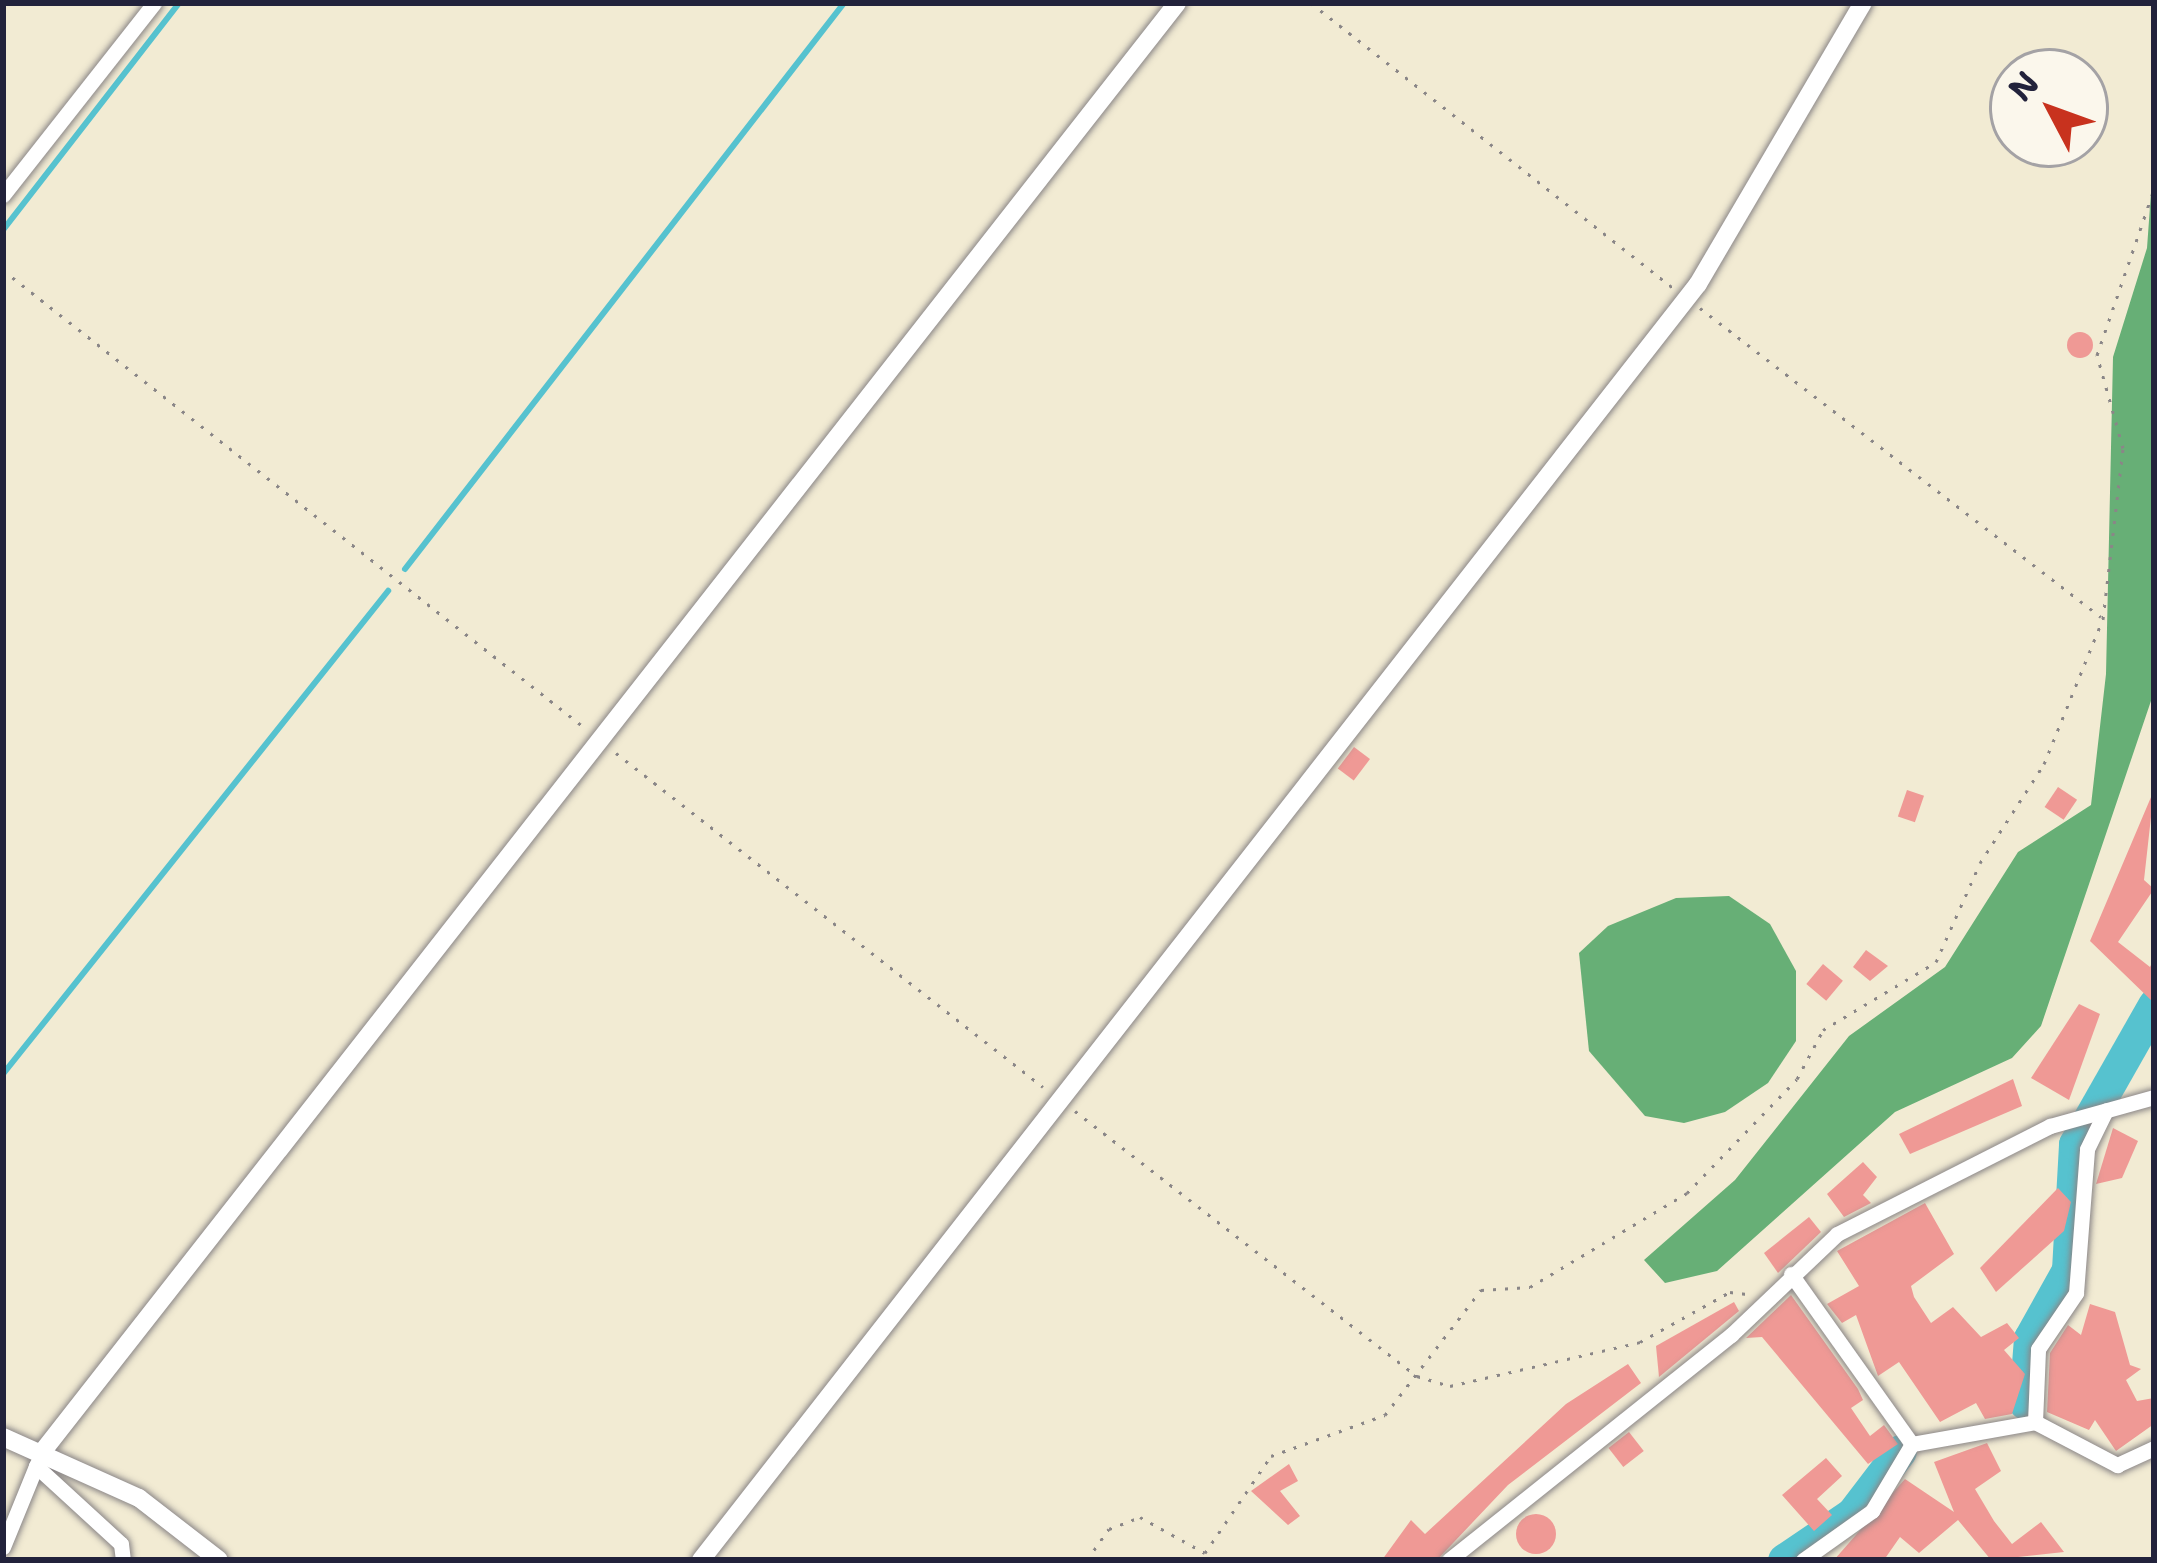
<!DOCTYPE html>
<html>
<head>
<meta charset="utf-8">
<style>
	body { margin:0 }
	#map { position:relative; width:2157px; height:1563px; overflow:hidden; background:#f2ebd3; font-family:"Shantell Sans",sans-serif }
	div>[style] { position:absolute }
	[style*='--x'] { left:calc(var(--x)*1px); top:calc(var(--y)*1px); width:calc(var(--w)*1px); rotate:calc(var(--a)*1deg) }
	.forest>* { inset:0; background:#67af76 }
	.stream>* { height:6px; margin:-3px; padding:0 3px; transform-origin:3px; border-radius:3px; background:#56c2cf }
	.river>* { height:33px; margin:-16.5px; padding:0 16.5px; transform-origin:16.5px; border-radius:16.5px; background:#56c2cf }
	.building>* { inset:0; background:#ef9995; transform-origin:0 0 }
	.round { border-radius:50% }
	.path>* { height:3px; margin-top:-1.5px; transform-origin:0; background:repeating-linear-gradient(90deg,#8a8687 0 3px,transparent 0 12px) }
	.roads { filter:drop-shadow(0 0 3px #8a8687) drop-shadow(0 0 3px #8a8687) }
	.minor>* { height:15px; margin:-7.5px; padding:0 7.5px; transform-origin:7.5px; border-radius:7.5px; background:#fff }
	.tertiary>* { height:18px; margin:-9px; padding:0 9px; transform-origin:9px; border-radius:9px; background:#fff }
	span { translate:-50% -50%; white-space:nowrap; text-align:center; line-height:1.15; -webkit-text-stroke:9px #fbf7ec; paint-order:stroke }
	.frame { position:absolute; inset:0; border:6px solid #22223b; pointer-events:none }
	.north { position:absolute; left:1989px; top:48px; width:120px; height:120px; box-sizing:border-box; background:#fbf7ec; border:3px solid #a4a2a5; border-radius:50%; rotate:311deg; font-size:33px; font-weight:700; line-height:48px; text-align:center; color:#22223b }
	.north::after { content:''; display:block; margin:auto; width:42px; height:54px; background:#c8321e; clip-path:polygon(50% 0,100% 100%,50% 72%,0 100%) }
</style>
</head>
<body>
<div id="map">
	<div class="forest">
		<div style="clip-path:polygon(2154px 151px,2154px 692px,2041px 1026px,2012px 1058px,1895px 1112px,1717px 1271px,1665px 1283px,1644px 1260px,1735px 1180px,1849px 1036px,1945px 967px,2018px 852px,2091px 805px,2106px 674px,2113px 357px,2147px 248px)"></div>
		<div style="clip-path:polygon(1729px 896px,1770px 924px,1796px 971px,1796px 1041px,1768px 1083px,1725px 1112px,1684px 1123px,1645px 1116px,1589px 1051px,1579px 953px,1608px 926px,1676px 898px)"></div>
	</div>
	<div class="stream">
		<div style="--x:3;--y:230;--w:287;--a:-52.2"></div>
		<div style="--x:405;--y:569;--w:716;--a:-52.2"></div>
		<div style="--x:3;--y:1074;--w:618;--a:-51.44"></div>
		<div style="--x:2068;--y:1270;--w:2;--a:0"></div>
	</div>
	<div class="river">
		<div style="--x:2025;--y:1403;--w:65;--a:-85.6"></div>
		<div style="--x:2030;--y:1338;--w:78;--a:-60.8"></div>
		<div style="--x:2068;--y:1270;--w:126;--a:-86.8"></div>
		<div style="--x:2075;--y:1144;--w:160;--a:-60.4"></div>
		<div style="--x:1784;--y:1560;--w:82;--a:-34.1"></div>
		<div style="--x:1852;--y:1514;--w:79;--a:-52.7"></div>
	</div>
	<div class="building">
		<div class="round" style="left:2067px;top:332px;width:26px;height:26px"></div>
		<div style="left:1354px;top:747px;width:20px;height:27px;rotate:37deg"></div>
		<div style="left:2058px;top:787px;width:23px;height:24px;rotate:34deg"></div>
		<div style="left:1907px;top:790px;width:18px;height:28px;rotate:19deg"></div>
		<div style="clip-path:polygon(2154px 790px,2144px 880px,2154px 889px,2118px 942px,2150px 967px,2154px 959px,2154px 1003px,2090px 941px)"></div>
		<div style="clip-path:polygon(1866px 950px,1888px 966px,1870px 981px,1853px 967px)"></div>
		<div style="left:1823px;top:964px;width:26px;height:26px;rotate:40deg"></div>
		<div style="clip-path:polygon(2079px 1004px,2100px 1014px,2069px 1100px,2031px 1078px)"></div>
		<div style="clip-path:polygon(2013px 1079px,2022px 1106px,1910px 1154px,1899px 1134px)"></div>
		<div style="clip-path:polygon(2113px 1128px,2138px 1141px,2122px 1178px,2096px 1184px)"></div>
		<div style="clip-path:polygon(1863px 1162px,1877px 1177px,1863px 1195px,1871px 1203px,1844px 1217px,1827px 1194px)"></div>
		<div style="clip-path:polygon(2058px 1188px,2071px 1202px,2064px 1231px,1996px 1292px,1980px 1268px)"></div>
		<div style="clip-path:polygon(1925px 1203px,1954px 1254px,1911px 1286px,1914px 1297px,1931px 1323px,1953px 1307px,1981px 1337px,2007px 1323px,2019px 1338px,2004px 1350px,2025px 1374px,2012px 1414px,1985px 1419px,1976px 1403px,1940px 1422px,1899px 1362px,1878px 1376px,1856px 1315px,1842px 1323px,1827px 1304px,1859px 1286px,1837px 1251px)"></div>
		<div style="clip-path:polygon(1809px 1217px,1821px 1232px,1778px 1273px,1764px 1253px)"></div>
		<div style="clip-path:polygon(1791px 1295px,1858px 1389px,1863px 1400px,1851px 1408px,1870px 1436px,1884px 1425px,1898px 1444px,1868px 1464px,1762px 1337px,1746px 1338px)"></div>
		<div style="clip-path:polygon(1734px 1302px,1739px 1311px,1659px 1377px,1656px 1346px)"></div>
		<div style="clip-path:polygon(2090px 1304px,2115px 1312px,2130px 1365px,2141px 1369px,2126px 1380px,2137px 1401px,2154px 1398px,2154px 1424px,2116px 1451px,2095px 1420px,2089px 1430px,2047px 1412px,2050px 1353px,2068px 1325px,2081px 1335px)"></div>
		<div style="clip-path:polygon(1628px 1364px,1641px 1383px,1508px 1485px,1437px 1560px,1382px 1560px,1411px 1520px,1425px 1534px,1566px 1404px)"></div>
		<div style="left:1629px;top:1432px;width:24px;height:26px;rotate:52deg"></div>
		<div style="clip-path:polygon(1987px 1443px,2001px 1471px,1975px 1489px,1994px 1521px,2012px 1544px,2041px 1522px,2064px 1552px,1991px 1560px,1958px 1520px,1919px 1553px,1900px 1537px,1884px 1560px,1834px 1560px,1905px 1479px,1954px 1512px,1934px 1462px)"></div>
		<div style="clip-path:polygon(1826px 1458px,1842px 1476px,1817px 1499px,1832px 1515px,1814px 1531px,1782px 1495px)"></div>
		<div style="clip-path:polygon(1289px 1464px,1298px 1481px,1280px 1491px,1300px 1516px,1288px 1525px,1251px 1491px)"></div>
		<div class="round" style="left:1516px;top:1514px;width:40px;height:40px"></div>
	</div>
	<div class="path">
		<div style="--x:1311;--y:3;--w:461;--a:38.2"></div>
		<div style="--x:3;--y:270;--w:741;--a:38.2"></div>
		<div style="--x:1700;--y:308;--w:506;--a:37.62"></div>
		<div style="--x:616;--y:753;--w:542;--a:38.03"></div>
		<div style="--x:1075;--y:1111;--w:433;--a:37.8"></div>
		<div style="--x:1417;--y:1376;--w:34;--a:17"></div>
		<div style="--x:1450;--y:1386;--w:195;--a:-13"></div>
		<div style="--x:1640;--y:1342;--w:103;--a:-29.1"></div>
		<div style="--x:1730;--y:1292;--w:17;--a:7"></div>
		<div style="--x:1087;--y:1560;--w:38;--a:-55"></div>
		<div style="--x:1109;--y:1529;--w:33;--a:-21"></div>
		<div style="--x:1140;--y:1517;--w:74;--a:29"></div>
		<div style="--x:1205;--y:1553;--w:117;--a:-55.8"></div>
		<div style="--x:1271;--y:1456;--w:121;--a:-19.8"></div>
		<div style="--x:1385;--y:1415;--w:158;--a:-52.5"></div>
		<div style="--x:1481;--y:1290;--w:49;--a:-3.5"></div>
		<div style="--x:1530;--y:1287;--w:183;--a:-30.9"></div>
		<div style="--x:1687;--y:1193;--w:158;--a:-46"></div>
		<div style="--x:1797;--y:1079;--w:55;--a:-62"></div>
		<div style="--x:1823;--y:1030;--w:132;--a:-31"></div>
		<div style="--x:1936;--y:962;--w:108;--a:-66"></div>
		<div style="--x:1980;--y:863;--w:118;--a:-57.1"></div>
		<div style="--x:2044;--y:764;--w:157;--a:-67.9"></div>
		<div style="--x:2103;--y:619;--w:172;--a:-83.3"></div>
		<div style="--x:2123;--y:448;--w:97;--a:-105.6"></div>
		<div style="--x:2097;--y:355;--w:176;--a:-71"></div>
	</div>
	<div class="roads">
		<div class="minor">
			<div style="--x:3;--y:195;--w:244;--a:-51.8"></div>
			<div style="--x:1791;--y:1274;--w:209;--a:54.6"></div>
			<div style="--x:2035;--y:1422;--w:73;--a:-87.6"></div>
			<div style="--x:2038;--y:1349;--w:68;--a:-55.8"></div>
			<div style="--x:2076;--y:1293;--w:144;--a:-85.6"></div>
			<div style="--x:2087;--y:1149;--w:43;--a:-64"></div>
			<div style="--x:1912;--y:1444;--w:125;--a:-10.1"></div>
			<div style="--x:2035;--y:1422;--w:93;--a:27.7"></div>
			<div style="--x:2117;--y:1465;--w:41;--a:-24.7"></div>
			<div style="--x:43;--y:1451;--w:17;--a:115"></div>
			<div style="--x:36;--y:1466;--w:115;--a:42.5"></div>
			<div style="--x:121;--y:1544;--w:16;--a:83"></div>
			<div style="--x:3;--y:1547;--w:87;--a:-67.8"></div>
			<div style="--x:1449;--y:1560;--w:361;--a:-38.6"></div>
			<div style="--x:1731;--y:1335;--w:146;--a:-43.6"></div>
			<div style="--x:1837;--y:1234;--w:239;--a:-26.9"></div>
			<div style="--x:2050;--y:1126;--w:108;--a:-15.6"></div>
			<div style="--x:1803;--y:1560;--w:85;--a:-35.4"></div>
			<div style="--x:1872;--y:1511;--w:78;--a:-59.2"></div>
		</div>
		<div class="tertiary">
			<div style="--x:3;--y:1437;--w:149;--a:24.2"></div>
			<div style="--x:139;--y:1498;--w:101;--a:37.8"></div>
			<div style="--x:43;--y:1451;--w:1839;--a:-51.93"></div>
			<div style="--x:701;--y:1560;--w:1619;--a:-52"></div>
			<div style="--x:1698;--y:284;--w:326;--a:-59.6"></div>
		</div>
	</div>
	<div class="frame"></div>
	<div class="north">N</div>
</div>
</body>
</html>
